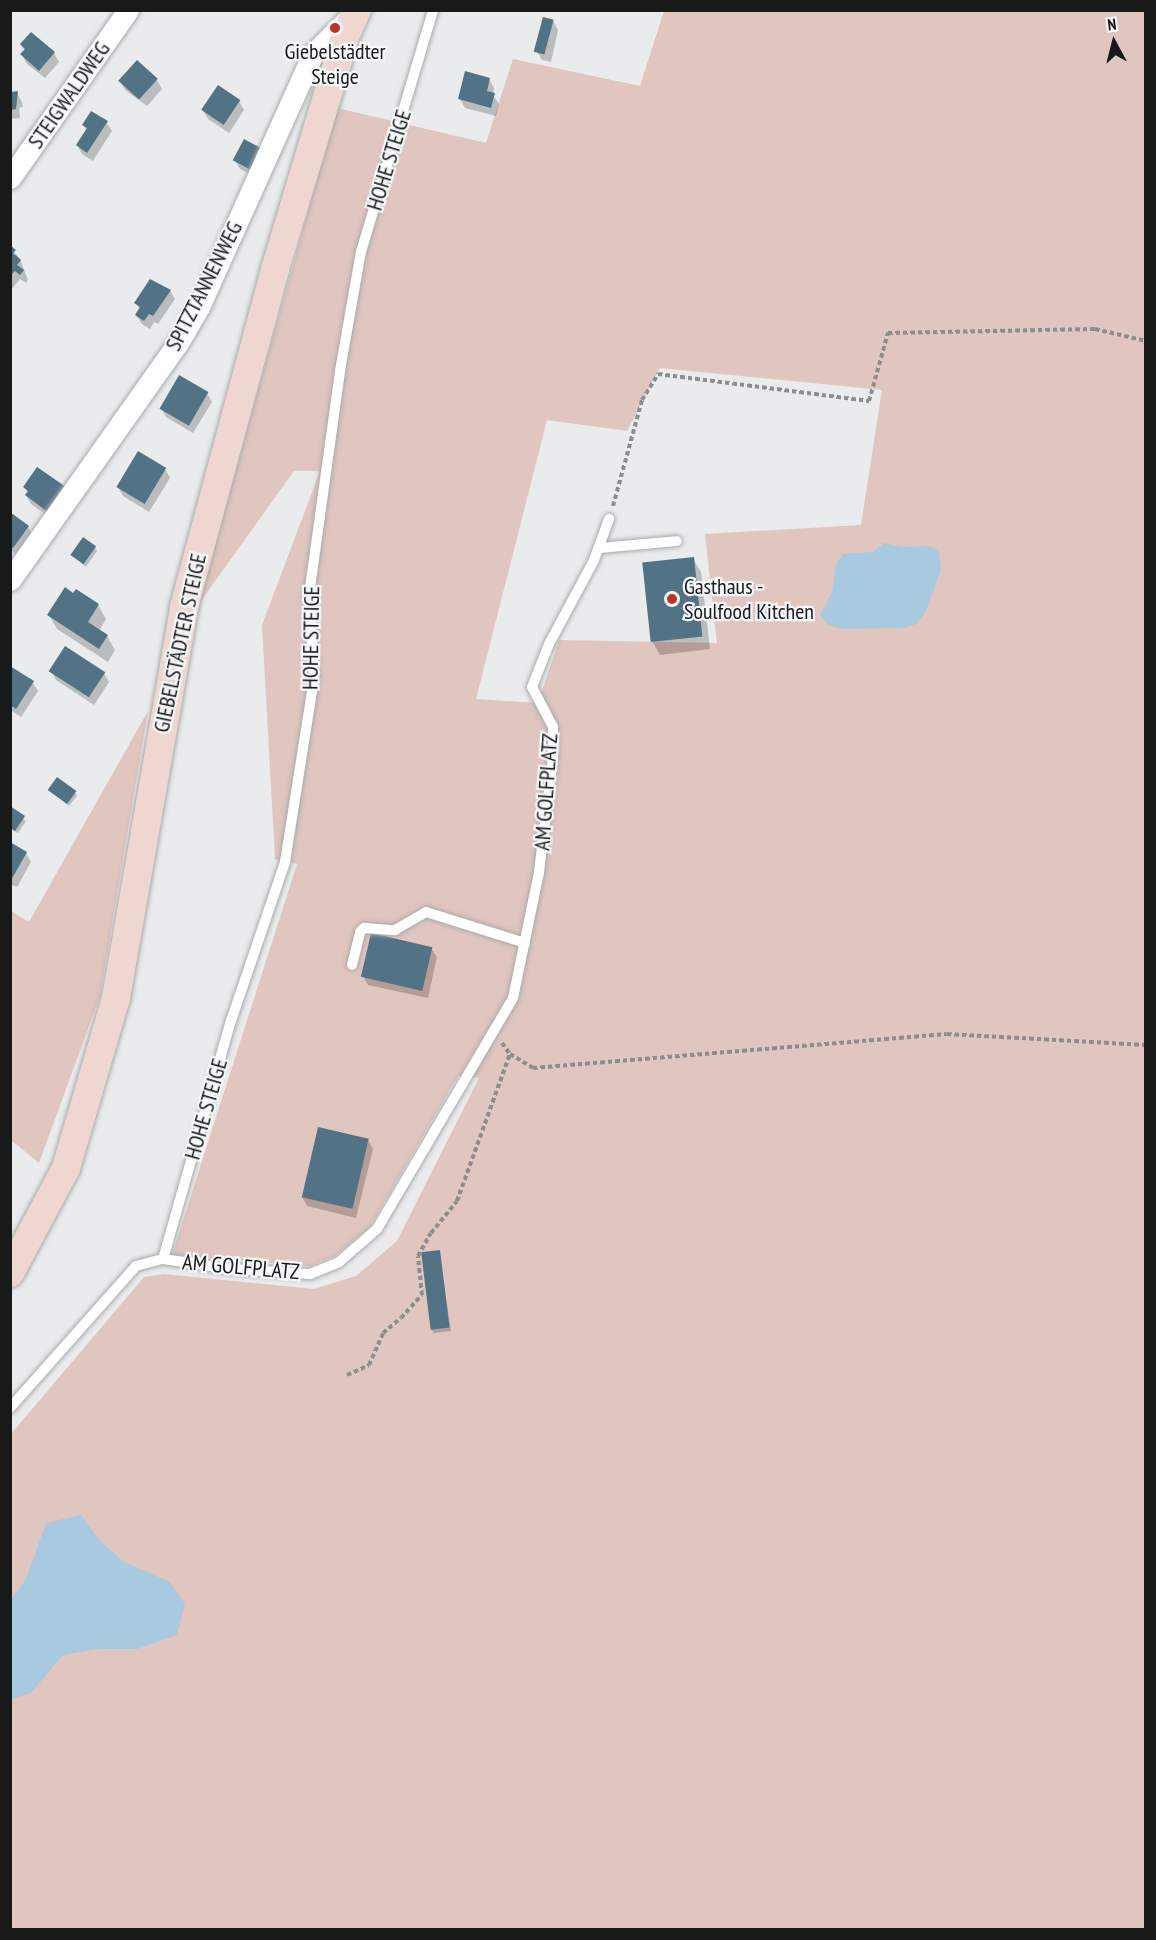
<!DOCTYPE html>
<html>
<head>
<meta charset="utf-8">
<style>
	body { margin:0 }
	#map { position:relative; width:1156px; height:1940px; overflow:hidden; background:#e9ebed; font-family:"PT Sans Narrow",sans-serif }
	div>[style] { position:absolute }
	[style*='--x'] { left:calc(var(--x)*1px); top:calc(var(--y)*1px); width:calc(var(--w)*1px); rotate:calc(var(--a)*1deg) }
	.green>* { inset:0; background:#e1c5bf }
	.water>* { inset:0; background:#a7cae0 }
	.shadow>* { inset:0; background:#0003 }
	.building>* { inset:0; background:#527286; transform-origin:0 0 }
	.path>* { height:4px; margin-top:-2px; transform-origin:0; background:repeating-linear-gradient(90deg,#8b8d8e 0 4.5px,transparent 0 7.5px) }
	.roads { filter:drop-shadow(0 0 2px #a8abad) drop-shadow(0 0 2px #a8abad) }
	.service>* { height:10px; margin:-5px; padding:0 5px; transform-origin:5px; border-radius:5px; background:#fff }
	.minor>* { height:21px; margin:-10.5px; padding:0 10.5px; transform-origin:10.5px; border-radius:10.5px; background:#fff }
	.secondary>* { height:28px; margin:-14px; padding:0 14px; transform-origin:14px; border-radius:14px; background:#f0d6d1 }
	.dots>* { width:16px; height:16px; translate:-50% -50%; box-sizing:border-box; border:3px solid #f6f9fb; border-radius:50% }
	span { translate:-50% -50%; white-space:nowrap; text-align:center; line-height:1.15; -webkit-text-stroke:4.5px #f6f9fb; paint-order:stroke }
	.poi-label { font-size:22px; color:#181919 }
	.left { translate:0 -50%; text-align:left }
	.street-label { font-size:22px; color:#181919 }
	.frame { position:absolute; inset:0; border:12px solid #181919; pointer-events:none }
	.north { position:absolute; left:1084px; top:12px; width:60px; height:60px; -webkit-text-stroke:4px #f6f9fb; paint-order:stroke; rotate:353deg; font-size:16px; font-weight:700; line-height:24px; text-align:center; color:#181919 }
	.north::after { content:''; display:block; margin:auto; width:21px; height:27px; background:#181919; clip-path:polygon(50% 0,100% 100%,50% 72%,0 100%) }
</style>
</head>
<body>
<div id="map">
	<div class="green">
		<div style="clip-path:polygon(evenodd,664px 11px,1145px 11px,1145px 1929px,11px 1930px,11px 1434px,144px 1277px,164px 1274px,314px 1289px,356px 1276px,397px 1241px,479px 1078px,458px 1076px,370px 1227px,335px 1256px,310px 1266px,172px 1255px,297px 864px,275px 859px,262px 625px,320px 471px,294px 471px,198px 605px,337px 108px,486px 143px,513px 59px,640px 86px,664px 11px,660px 368px,882px 390px,861px 525px,705px 534px,717px 643px,559px 640px,538px 703px,476px 699px,547px 420px,627px 431px,660px 368px)"></div>
		<div style="clip-path:polygon(148px 711px,100px 996px,39px 1163px,11px 1140px,11px 911px,29px 922px)"></div>
	</div>
	<div class="water">
		<div style="clip-path:polygon(884px 543px,903px 547px,930px 546px,939px 552px,941px 570px,925px 613px,916px 624px,904px 628px,840px 629px,827px 624px,820px 615px,832px 592px,836px 564px,843px 554px,873px 552px)"></div>
		<div style="clip-path:polygon(81px 1515px,100px 1541px,124px 1562px,170px 1582px,185px 1604px,177px 1635px,137px 1649px,98px 1649px,63px 1655px,31px 1693px,11px 1699px,11px 1600px,26px 1579px,46px 1523px)"></div>
	</div>
	<div class="shadow">
		<div style="clip-path:polygon(553px 21px,558px 30px,551px 62px,542px 60px,537px 52px)"></div>
		<div style="clip-path:polygon(21px 45px,54px 53px,59px 62px,45px 78px,27px 64px,22px 55px,25px 51px)"></div>
		<div style="clip-path:polygon(489px 79px,494px 88px,493px 95px,499px 104px,496px 116px,465px 108px,460px 99px)"></div>
		<div style="clip-path:polygon(157px 80px,162px 89px,147px 106px,125px 90px,120px 81px)"></div>
		<div style="clip-path:polygon(17px 93px,22px 102px,23px 107px,19px 108px,20px 118px,10px 119px,10px 94px)"></div>
		<div style="clip-path:polygon(239px 101px,244px 110px,229px 133px,208px 119px,203px 110px)"></div>
		<div style="clip-path:polygon(106px 122px,112px 131px,93px 161px,82px 154px,77px 145px,87px 131px,84px 126px)"></div>
		<div style="clip-path:polygon(262px 150px,258px 178px,240px 169px,235px 160px)"></div>
		<div style="clip-path:polygon(10px 247px,20px 259px,28px 280px,26px 283px,20px 279px,10px 291px)"></div>
		<div style="clip-path:polygon(170px 291px,175px 299px,158px 324px,154px 322px,150px 329px,142px 324px,136px 315px,140px 310px,136px 303px)"></div>
		<div style="clip-path:polygon(207px 393px,212px 402px,193px 433px,166px 417px,161px 408px)"></div>
		<div style="clip-path:polygon(139px 453px,165px 469px,170px 478px,149px 512px,123px 496px,118px 487px)"></div>
		<div style="clip-path:polygon(38px 469px,53px 520px,31px 504px,26px 495px,28px 493px,25px 487px)"></div>
		<div style="clip-path:polygon(10px 514px,28px 527px,33px 536px,18px 555px,10px 550px)"></div>
		<div style="clip-path:polygon(95px 547px,97px 551px,86px 567px,72px 555px)"></div>
		<div style="clip-path:polygon(693px 559px,701px 572px,710px 649px,660px 655px,652px 641px)"></div>
		<div style="clip-path:polygon(76px 591px,98px 605px,106px 619px,99px 631px,107px 636px,115px 650px,108px 662px,57px 629px,49px 615px)"></div>
		<div style="clip-path:polygon(10px 668px,33px 683px,38px 691px,21px 717px,10px 710px)"></div>
		<div style="clip-path:polygon(51px 671px,104px 673px,109px 682px,94px 705px,56px 680px)"></div>
		<div style="clip-path:polygon(49px 789px,75px 792px,77px 796px,69px 806px)"></div>
		<div style="clip-path:polygon(10px 808px,26px 821px,18px 833px,10px 829px)"></div>
		<div style="clip-path:polygon(10px 844px,26px 853px,31px 862px,17px 887px,10px 884px)"></div>
		<div style="clip-path:polygon(431px 948px,437px 957px,428px 998px,368px 985px,363px 976px)"></div>
		<div style="clip-path:polygon(368px 1140px,373px 1149px,356px 1218px,307px 1206px,302px 1197px)"></div>
		<div style="clip-path:polygon(439px 1251px,451px 1331px,434px 1333px,431px 1329px)"></div>
	</div>
	<div class="building">
		<div style="left:543px;top:17px;width:11px;height:36px;rotate:15deg"></div>
		<div style="clip-path:polygon(31px 32px,55px 52px,39px 71px,20px 54px,25px 49px,20px 44px)"></div>
		<div style="left:137px;top:60px;width:28px;height:28px;rotate:42deg"></div>
		<div style="clip-path:polygon(465px 71px,490px 78px,487px 91px,495px 93px,491px 108px,458px 99px)"></div>
		<div style="left:218px;top:85px;width:27px;height:30px;rotate:34deg"></div>
		<div style="clip-path:polygon(18px 91px,16px 109px,10px 110px,10px 92px)"></div>
		<div style="clip-path:polygon(91px 111px,108px 121px,87px 153px,76px 145px,87px 128px,82px 125px)"></div>
		<div style="left:244px;top:139px;width:21px;height:24px;rotate:28deg"></div>
		<div style="clip-path:polygon(10px 245px,16px 250px,13px 253px,21px 260px,17px 265px,24px 270px,20px 275px,15px 271px,10px 276px)"></div>
		<div style="clip-path:polygon(150px 279px,171px 290px,153px 316px,149px 314px,144px 321px,135px 315px,140px 307px,134px 303px)"></div>
		<div style="left:179px;top:375px;width:34px;height:39px;rotate:30deg"></div>
		<div style="left:138px;top:451px;width:33px;height:42px;rotate:31deg"></div>
		<div style="clip-path:polygon(37px 467px,66px 487px,48px 512px,25px 495px,28px 491px,23px 487px)"></div>
		<div style="clip-path:polygon(10px 512px,29px 526px,13px 548px,10px 546px)"></div>
		<div style="left:83px;top:537px;width:16px;height:22px;rotate:35deg"></div>
		<div style="left:694px;top:557px;width:80px;height:52px;rotate:84deg"></div>
		<div style="clip-path:polygon(65px 587px,73px 593px,76px 589px,99px 604px,88px 622px,108px 635px,99px 649px,47px 615px)"></div>
		<div style="left:65px;top:646px;width:48px;height:30px;rotate:33deg"></div>
		<div style="clip-path:polygon(10px 666px,34px 681px,16px 709px,10px 705px)"></div>
		<div style="left:57px;top:777px;width:24px;height:16px;rotate:36deg"></div>
		<div style="clip-path:polygon(10px 806px,25px 816px,15px 831px,10px 827px)"></div>
		<div style="clip-path:polygon(10px 842px,27px 852px,10px 882px)"></div>
		<div style="left:371px;top:933px;width:63px;height:45px;rotate:13deg"></div>
		<div style="left:318px;top:1127px;width:52px;height:72px;rotate:13deg"></div>
		<div style="left:440px;top:1250px;width:78px;height:19px;rotate:83deg"></div>
	</div>
	<div class="path">
		<div style="--x:613;--y:506;--w:110;--a:-74.7"></div>
		<div style="--x:642;--y:400;--w:31;--a:-58"></div>
		<div style="--x:658;--y:374;--w:213;--a:7.3"></div>
		<div style="--x:869;--y:401;--w:71;--a:-74.4"></div>
		<div style="--x:888;--y:333;--w:207;--a:-1.1"></div>
		<div style="--x:1095;--y:329;--w:52;--a:13.2"></div>
		<div style="--x:502;--y:1043;--w:14;--a:54"></div>
		<div style="--x:510;--y:1054;--w:27;--a:31"></div>
		<div style="--x:533;--y:1068;--w:415;--a:-4.7"></div>
		<div style="--x:947;--y:1034;--w:199;--a:3.2"></div>
		<div style="--x:347;--y:1375;--w:24;--a:-24"></div>
		<div style="--x:369;--y:1365;--w:35;--a:-66"></div>
		<div style="--x:383;--y:1333;--w:23;--a:-40"></div>
		<div style="--x:401;--y:1318;--w:31;--a:-48"></div>
		<div style="--x:422;--y:1295;--w:39;--a:-96"></div>
		<div style="--x:418;--y:1256;--w:26;--a:-61"></div>
		<div style="--x:431;--y:1233;--w:41;--a:-50.9"></div>
		<div style="--x:457;--y:1201;--w:156;--a:-70.2"></div>
	</div>
	<div class="roads">
		<div class="service">
			<div style="--x:599;--y:548;--w:78;--a:-5.1"></div>
			<div style="--x:352;--y:965;--w:34;--a:-76"></div>
			<div style="--x:360;--y:932;--w:6;--a:-45"></div>
			<div style="--x:364;--y:928;--w:31;--a:4"></div>
			<div style="--x:395;--y:930;--w:36;--a:-30"></div>
			<div style="--x:426;--y:912;--w:104;--a:17.4"></div>
			<div style="--x:163;--y:1259;--w:248;--a:-74.1"></div>
			<div style="--x:231;--y:1021;--w:168;--a:-71.2"></div>
			<div style="--x:285;--y:862;--w:185;--a:-81"></div>
			<div style="--x:314;--y:679;--w:84;--a:-93.4"></div>
			<div style="--x:309;--y:595;--w:232;--a:-82.1"></div>
			<div style="--x:341;--y:365;--w:115;--a:-80"></div>
			<div style="--x:361;--y:252;--w:252;--a:-73.4"></div>
			<div style="--x:10;--y:1408;--w:190;--a:-48.4"></div>
			<div style="--x:136;--y:1266;--w:28;--a:-15"></div>
			<div style="--x:163;--y:1259;--w:70;--a:8.2"></div>
			<div style="--x:232;--y:1269;--w:78;--a:3.7"></div>
			<div style="--x:310;--y:1274;--w:31;--a:-22"></div>
			<div style="--x:339;--y:1262;--w:50;--a:-41"></div>
			<div style="--x:377;--y:1229;--w:268;--a:-59.5"></div>
			<div style="--x:513;--y:998;--w:129;--a:-78.3"></div>
			<div style="--x:539;--y:872;--w:117;--a:-83.1"></div>
			<div style="--x:553;--y:756;--w:29;--a:-90"></div>
			<div style="--x:553;--y:727;--w:45;--a:-117.7"></div>
			<div style="--x:532;--y:687;--w:46;--a:-68.4"></div>
			<div style="--x:549;--y:644;--w:95;--a:-61.8"></div>
			<div style="--x:594;--y:560;--w:44;--a:-69.9"></div>
		</div>
		<div class="minor">
			<div style="--x:10;--y:178;--w:205;--a:-54.9"></div>
			<div style="--x:10;--y:580;--w:291;--a:-54.7"></div>
			<div style="--x:178;--y:343;--w:42;--a:-59.7"></div>
			<div style="--x:199;--y:307;--w:276;--a:-65.8"></div>
			<div style="--x:312;--y:55;--w:52;--a:-45"></div>
		</div>
		<div class="secondary">
			<div style="--x:10;--y:1273;--w:119;--a:-61.9"></div>
			<div style="--x:66;--y:1168;--w:177;--a:-73.6"></div>
			<div style="--x:116;--y:998;--w:397;--a:-80.1"></div>
			<div style="--x:184;--y:607;--w:350;--a:-74.9"></div>
			<div style="--x:275;--y:269;--w:242;--a:-73.2"></div>
			<div style="--x:345;--y:37;--w:30;--a:-66"></div>
		</div>
	</div>
	<div class="dots">
		<div style="left:335px;top:28px;background:#bf3321"></div>
		<div style="left:672px;top:599px;background:#bf3321"></div>
	</div>
	<div class="poi-label">
		<span style="left:335px;top:64px">Giebelstädter<br>Steige</span>
		<span class="left" style="left:684px;top:599px">Gasthaus -<br>Soulfood Kitchen</span>
	</div>
	<div class="street-label">
		<span style="left:69px;top:95px;rotate:-55deg">STEIGWALDWEG</span>
		<span style="left:389px;top:160px;rotate:-73deg">HOHE STEIGE</span>
		<span style="left:204px;top:286px;rotate:-63deg">SPITZTANNENWEG</span>
		<span style="left:311px;top:638px;rotate:-89deg">HOHE STEIGE</span>
		<span style="left:180px;top:643px;rotate:-78deg">GIEBELSTÄDTER STEIGE</span>
		<span style="left:546px;top:792px;rotate:-86deg">AM GOLFPLATZ</span>
		<span style="left:206px;top:1109px;rotate:-74deg">HOHE STEIGE</span>
		<span style="left:241px;top:1267px;rotate:5deg">AM GOLFPLATZ</span>
	</div>
	<div class="frame"></div>
	<div class="north">N</div>
</div>
</body>
</html>
